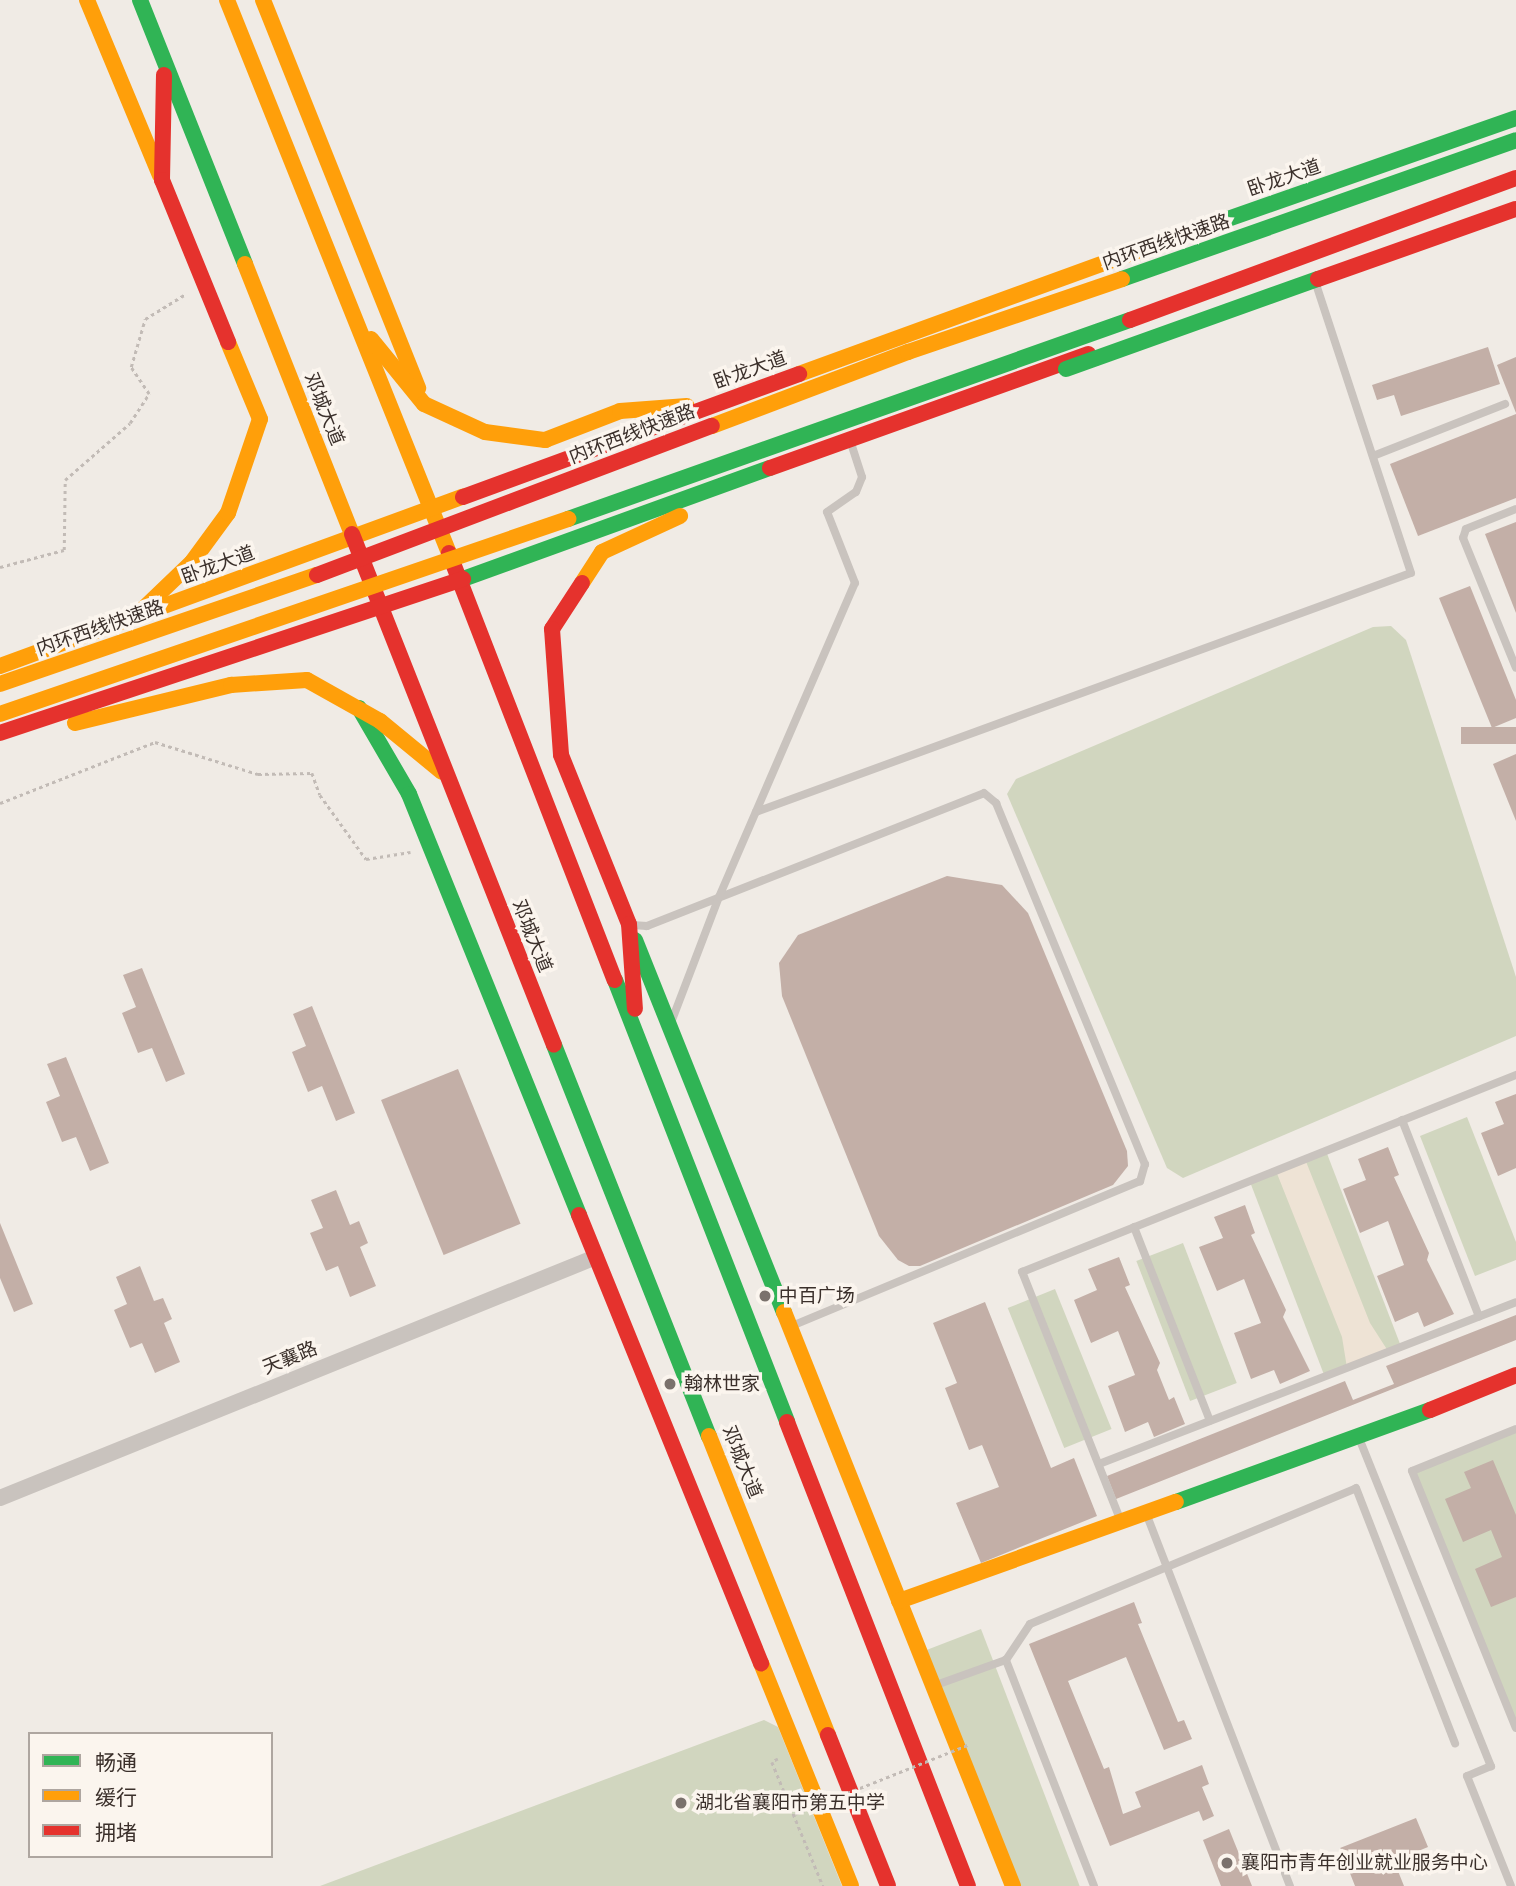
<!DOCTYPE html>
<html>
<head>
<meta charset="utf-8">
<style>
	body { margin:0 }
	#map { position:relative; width:1516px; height:1886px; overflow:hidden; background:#f0ebe5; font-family:Ubuntu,"Noto Sans SC",sans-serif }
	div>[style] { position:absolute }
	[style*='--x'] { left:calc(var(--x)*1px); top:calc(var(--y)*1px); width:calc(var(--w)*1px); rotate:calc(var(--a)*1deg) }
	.green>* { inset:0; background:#d1d6bf; transform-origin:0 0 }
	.plaza>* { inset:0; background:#eee3d5 }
	.building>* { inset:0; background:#c3afa7; transform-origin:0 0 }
	.path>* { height:2.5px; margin-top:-1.25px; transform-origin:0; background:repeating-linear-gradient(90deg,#c2bbb6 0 3.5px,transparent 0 7px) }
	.lane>* { height:8px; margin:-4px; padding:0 4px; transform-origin:4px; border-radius:4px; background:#c9c3be }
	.street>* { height:16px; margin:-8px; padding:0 8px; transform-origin:8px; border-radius:8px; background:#c9c3be }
	.fast>* { height:16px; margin:-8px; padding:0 8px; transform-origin:8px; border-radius:8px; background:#30b455 }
	.slow>* { height:16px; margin:-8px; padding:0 8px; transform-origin:8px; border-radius:8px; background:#ff9f0a }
	.jam>* { height:16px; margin:-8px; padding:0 8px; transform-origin:8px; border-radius:8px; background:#e5322d }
	.path-bridge>* { height:2.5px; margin-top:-1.25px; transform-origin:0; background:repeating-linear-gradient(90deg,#c2bbb6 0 3.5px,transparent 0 7px) }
	.fast-bridge>* { height:16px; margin:-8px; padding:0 8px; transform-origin:8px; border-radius:8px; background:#30b455 }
	.slow-bridge>* { height:16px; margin:-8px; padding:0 8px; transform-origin:8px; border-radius:8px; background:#ff9f0a }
	.jam-bridge>* { height:16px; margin:-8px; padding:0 8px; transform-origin:8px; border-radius:8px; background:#e5322d }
	.dots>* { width:19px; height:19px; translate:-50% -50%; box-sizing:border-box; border:4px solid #fbf5ee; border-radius:50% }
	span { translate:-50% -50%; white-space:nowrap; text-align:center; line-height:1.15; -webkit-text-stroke:7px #fbf5ee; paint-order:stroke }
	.street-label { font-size:19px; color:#3b302b }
	.poi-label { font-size:19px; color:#3b302b }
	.left { translate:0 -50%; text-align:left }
	.legend { position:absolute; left:28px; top:1732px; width:245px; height:126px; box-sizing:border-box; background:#fbf5ee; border:2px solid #aea6a0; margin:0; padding:9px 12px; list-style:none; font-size:21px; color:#3b302b }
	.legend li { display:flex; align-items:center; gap:14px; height:35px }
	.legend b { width:35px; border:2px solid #aea6a0 }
</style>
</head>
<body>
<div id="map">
	<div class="green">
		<div style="clip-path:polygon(1391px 626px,1406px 640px,1516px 977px,1516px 1036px,1183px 1178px,1167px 1168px,1007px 794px,1016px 779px,1373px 627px)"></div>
		<div style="clip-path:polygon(1467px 1117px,1516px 1242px,1516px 1260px,1475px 1276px,1420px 1136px)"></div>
		<div style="left:1326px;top:1151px;width:210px;height:82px;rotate:69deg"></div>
		<div style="left:1183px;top:1243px;width:150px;height:50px;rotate:69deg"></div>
		<div style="left:1055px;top:1289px;width:151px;height:51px;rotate:68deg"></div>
		<div style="clip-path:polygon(1516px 1428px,1516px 1728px,1412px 1471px)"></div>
		<div style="left:981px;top:1629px;width:276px;height:66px;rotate:69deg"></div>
		<div style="clip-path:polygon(764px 1720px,778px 1727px,842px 1886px,320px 1886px)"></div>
	</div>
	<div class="plaza">
		<div style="clip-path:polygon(1305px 1159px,1370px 1323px,1388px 1351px,1347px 1368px,1342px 1337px,1276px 1171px)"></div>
	</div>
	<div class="building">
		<div style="clip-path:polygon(1488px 347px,1500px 384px,1401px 416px,1394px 395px,1377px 400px,1372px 385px)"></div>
		<div style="clip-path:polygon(1516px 357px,1516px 413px,1497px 365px)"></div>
		<div style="clip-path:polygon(1516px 414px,1516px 498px,1418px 536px,1390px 464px)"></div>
		<div style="clip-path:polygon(1516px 522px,1516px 613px,1485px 534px)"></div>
		<div style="clip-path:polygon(1470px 586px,1516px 700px,1516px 718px,1492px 728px,1439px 598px)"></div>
		<div style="left:1516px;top:727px;width:17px;height:55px;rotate:90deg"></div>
		<div style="clip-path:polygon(1516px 754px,1516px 821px,1493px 764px)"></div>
		<div style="clip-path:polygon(947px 876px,1002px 885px,1028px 913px,1127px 1151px,1128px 1166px,1113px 1185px,920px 1266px,909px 1266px,898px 1260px,879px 1236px,782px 996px,779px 963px,798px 935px)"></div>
		<div style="clip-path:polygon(142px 968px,185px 1074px,166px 1082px,152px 1048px,138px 1053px,122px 1013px,136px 1007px,123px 975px)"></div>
		<div style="clip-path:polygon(312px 1006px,355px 1113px,336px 1121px,322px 1086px,308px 1092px,292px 1052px,306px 1046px,293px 1014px)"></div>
		<div style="clip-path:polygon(66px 1057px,109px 1163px,90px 1171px,76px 1137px,62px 1142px,46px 1102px,60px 1096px,47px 1064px)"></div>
		<div style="left:458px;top:1069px;width:167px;height:83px;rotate:68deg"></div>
		<div style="clip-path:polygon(1516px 1094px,1516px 1168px,1498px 1176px,1481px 1133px,1504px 1124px,1495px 1102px)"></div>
		<div style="clip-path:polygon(1388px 1147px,1399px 1175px,1394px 1177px,1429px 1253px,1427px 1260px,1454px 1314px,1424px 1327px,1418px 1312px,1395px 1322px,1377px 1276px,1404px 1265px,1388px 1221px,1360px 1233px,1343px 1189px,1366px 1180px,1358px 1159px)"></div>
		<div style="clip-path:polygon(336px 1190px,350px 1225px,359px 1221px,368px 1243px,360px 1247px,376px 1286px,350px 1297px,338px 1266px,326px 1271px,310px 1233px,323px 1228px,311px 1200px)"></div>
		<div style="clip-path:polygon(1245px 1205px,1255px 1233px,1251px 1235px,1286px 1310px,1283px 1317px,1310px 1371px,1280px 1384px,1274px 1370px,1251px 1379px,1234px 1333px,1261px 1323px,1244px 1279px,1217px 1291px,1199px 1247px,1223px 1238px,1214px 1217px)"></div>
		<div style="clip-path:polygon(0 1223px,33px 1304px,14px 1312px,0 1278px)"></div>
		<div style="clip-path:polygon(1119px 1257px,1130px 1285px,1125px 1287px,1160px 1363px,1157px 1370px,1169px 1400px,1174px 1397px,1185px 1424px,1154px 1437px,1148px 1422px,1125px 1432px,1108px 1386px,1135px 1375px,1118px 1331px,1091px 1343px,1074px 1300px,1097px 1290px,1088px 1269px)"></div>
		<div style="clip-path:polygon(140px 1266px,154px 1301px,163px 1298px,172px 1319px,164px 1323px,180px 1362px,155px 1373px,142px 1343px,130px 1348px,114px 1310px,127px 1304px,116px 1277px)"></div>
		<div style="clip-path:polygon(985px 1302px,1051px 1468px,1074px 1458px,1097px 1516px,981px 1563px,956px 1503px,999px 1487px,982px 1445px,969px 1450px,945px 1388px,957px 1383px,933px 1323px)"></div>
		<div style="clip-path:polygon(1516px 1315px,1516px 1340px,1116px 1499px,1107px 1476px,1345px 1381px,1353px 1400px,1394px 1384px,1386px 1366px)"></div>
		<div style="clip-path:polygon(1493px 1460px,1516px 1515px,1516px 1597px,1491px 1607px,1475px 1569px,1502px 1557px,1491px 1530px,1463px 1542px,1445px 1499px,1471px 1488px,1464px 1472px)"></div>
		<div style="clip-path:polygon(1134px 1602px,1142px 1623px,1138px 1624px,1178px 1722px,1184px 1720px,1192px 1739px,1164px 1750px,1126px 1657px,1068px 1681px,1104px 1769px,1109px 1767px,1123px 1814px,1141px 1807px,1135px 1792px,1202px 1765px,1209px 1784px,1202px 1787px,1214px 1816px,1203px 1821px,1199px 1811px,1110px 1846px,1029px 1644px)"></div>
		<div style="clip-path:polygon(1416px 1818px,1428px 1847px,1394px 1861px,1404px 1886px,1355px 1886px,1340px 1848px)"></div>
		<div style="clip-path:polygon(1229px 1829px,1252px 1886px,1221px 1886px,1203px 1840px)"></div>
	</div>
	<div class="path">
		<div style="--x:0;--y:567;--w:66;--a:-14.9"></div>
		<div style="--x:64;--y:550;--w:70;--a:-89.2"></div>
		<div style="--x:65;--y:480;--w:86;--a:-41.2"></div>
		<div style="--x:130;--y:423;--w:35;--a:-57"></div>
		<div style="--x:149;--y:394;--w:32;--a:-124"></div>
		<div style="--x:131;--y:367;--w:50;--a:-73.7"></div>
		<div style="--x:145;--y:319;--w:46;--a:-31.6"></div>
		<div style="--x:0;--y:803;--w:167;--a:-21.5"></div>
		<div style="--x:155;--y:742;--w:108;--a:17.3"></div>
		<div style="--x:258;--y:774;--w:54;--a:-1.1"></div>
		<div style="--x:312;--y:773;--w:23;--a:70"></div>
		<div style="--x:320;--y:795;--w:79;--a:54.3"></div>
		<div style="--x:366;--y:859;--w:45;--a:-9"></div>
		<div style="--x:778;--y:1759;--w:7;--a:153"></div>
		<div style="--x:772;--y:1762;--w:134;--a:67.6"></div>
	</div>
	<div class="lane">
		<div style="--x:1373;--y:456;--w:142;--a:-21.5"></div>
		<div style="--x:1516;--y:509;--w:54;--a:158.2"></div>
		<div style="--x:1466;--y:529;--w:9;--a:108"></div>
		<div style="--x:1463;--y:538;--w:140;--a:67.8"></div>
		<div style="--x:756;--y:812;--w:697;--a:-20.05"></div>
		<div style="--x:1411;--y:573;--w:304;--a:-108.2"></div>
		<div style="--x:632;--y:925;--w:15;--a:4"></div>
		<div style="--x:647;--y:926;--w:362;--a:-21.5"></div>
		<div style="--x:984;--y:793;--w:16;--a:40"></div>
		<div style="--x:996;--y:803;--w:391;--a:67.6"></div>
		<div style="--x:1145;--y:1164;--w:18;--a:106"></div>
		<div style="--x:1140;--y:1181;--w:377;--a:157.4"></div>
		<div style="--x:672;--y:1020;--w:132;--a:-69.1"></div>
		<div style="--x:719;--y:897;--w:342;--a:-66.6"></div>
		<div style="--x:855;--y:583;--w:76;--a:-111.5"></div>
		<div style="--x:827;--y:512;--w:35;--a:-35"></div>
		<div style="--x:856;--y:492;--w:16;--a:-68"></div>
		<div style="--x:862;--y:477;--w:36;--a:-108"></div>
		<div style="--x:1402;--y:1120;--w:211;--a:68.6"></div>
		<div style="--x:1134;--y:1227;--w:208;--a:68.6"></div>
		<div style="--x:1516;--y:1429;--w:112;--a:158"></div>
		<div style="--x:1412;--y:1471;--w:277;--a:68"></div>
		<div style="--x:1359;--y:1438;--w:354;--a:68.1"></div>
		<div style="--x:1491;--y:1766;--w:26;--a:157"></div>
		<div style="--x:1467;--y:1776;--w:118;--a:68.2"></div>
		<div style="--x:1099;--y:1464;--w:447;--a:-21.2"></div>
		<div style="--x:1146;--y:1513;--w:400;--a:68.9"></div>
		<div style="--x:1120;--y:1519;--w:266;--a:-111.6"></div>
		<div style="--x:1022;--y:1272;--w:532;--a:-21.74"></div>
		<div style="--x:936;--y:1685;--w:74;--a:-19.7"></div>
		<div style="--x:1094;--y:1886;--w:243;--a:-111.3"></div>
		<div style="--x:1006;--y:1660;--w:43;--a:-56.3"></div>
		<div style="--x:1030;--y:1624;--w:353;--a:-22.6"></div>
		<div style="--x:1356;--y:1488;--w:274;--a:68.8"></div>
	</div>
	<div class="street">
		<div style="--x:0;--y:1498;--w:643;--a:-22.02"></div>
	</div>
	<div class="fast">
		<div style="--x:140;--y:0;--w:284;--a:68.3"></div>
		<div style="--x:1145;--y:248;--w:393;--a:-19.3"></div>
		<div style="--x:463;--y:579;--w:326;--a:-19.9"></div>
		<div style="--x:359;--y:708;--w:99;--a:59.8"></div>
		<div style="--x:409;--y:794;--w:454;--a:68"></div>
		<div style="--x:635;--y:940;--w:401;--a:68.2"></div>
		<div style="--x:615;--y:980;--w:474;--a:68.7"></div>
		<div style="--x:554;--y:1045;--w:421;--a:68.4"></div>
		<div style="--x:1176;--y:1502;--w:270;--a:-19.9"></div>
	</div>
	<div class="slow">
		<div style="--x:87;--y:0;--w:190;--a:67.4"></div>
		<div style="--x:227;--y:0;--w:596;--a:68.13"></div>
		<div style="--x:263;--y:0;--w:418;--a:68.2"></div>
		<div style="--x:245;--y:264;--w:290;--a:68.4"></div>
		<div style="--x:371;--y:339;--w:84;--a:50.8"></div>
		<div style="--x:424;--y:404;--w:67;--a:24.7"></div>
		<div style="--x:485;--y:432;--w:61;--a:7.6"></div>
		<div style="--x:545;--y:440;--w:80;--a:-21.1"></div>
		<div style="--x:620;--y:411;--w:67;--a:-4.3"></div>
		<div style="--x:799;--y:374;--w:368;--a:-20"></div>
		<div style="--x:582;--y:583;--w:37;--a:-57"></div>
		<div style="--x:602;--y:552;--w:86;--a:-24.8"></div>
		<div style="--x:142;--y:610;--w:69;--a:-43.8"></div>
		<div style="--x:192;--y:562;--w:61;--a:-53.7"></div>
		<div style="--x:228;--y:513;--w:99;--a:-71.2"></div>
		<div style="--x:260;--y:419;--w:83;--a:-112.6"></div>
		<div style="--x:0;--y:666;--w:493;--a:-20.1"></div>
		<div style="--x:75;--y:723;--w:161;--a:-13.7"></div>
		<div style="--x:231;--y:685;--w:76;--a:-3.8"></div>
		<div style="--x:307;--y:680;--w:84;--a:29.3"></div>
		<div style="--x:380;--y:721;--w:80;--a:39.4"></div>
		<div style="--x:784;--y:1312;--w:618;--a:68.25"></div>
		<div style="--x:709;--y:1436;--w:322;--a:68.3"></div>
		<div style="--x:899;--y:1601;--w:294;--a:-19.7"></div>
		<div style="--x:761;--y:1663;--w:240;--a:68"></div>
	</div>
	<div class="jam">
		<div style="--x:164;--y:75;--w:105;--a:91.1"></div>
		<div style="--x:162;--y:180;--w:175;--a:67.8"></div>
		<div style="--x:770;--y:468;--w:338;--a:-19.7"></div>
		<div style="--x:463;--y:497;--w:358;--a:-20.1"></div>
		<div style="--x:352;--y:534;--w:549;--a:68.43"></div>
		<div style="--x:449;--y:553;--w:458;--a:68.8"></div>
		<div style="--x:582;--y:583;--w:55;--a:123.1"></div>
		<div style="--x:552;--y:629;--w:126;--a:85.9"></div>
		<div style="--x:561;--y:755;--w:182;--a:68.1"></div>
		<div style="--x:629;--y:924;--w:85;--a:86"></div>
		<div style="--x:0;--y:733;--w:488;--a:-18.4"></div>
		<div style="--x:579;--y:1215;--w:484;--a:67.9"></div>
		<div style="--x:1430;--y:1410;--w:93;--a:-22.1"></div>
		<div style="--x:787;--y:1422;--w:498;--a:68.7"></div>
		<div style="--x:828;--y:1735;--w:162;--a:68.3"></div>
	</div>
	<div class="path-bridge">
		<div style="--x:795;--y:1814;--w:188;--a:-21.8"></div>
	</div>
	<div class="fast-bridge">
		<div style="--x:1122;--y:279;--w:418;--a:-19.4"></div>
		<div style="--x:1066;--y:369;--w:268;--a:-19.7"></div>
		<div style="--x:568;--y:519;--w:596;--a:-19.5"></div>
	</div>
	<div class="slow-bridge">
		<div style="--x:712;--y:426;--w:210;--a:-20.7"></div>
		<div style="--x:908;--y:352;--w:226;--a:-18.8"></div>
		<div style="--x:0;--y:684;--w:335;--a:-19"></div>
		<div style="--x:0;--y:714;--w:601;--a:-18.95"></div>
	</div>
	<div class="jam-bridge">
		<div style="--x:1318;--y:279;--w:210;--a:-19.5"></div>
		<div style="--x:1130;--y:320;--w:411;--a:-20.2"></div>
		<div style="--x:317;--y:575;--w:422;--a:-20.7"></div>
	</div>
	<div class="dots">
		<div style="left:765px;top:1296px;background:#7a716c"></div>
		<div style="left:670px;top:1384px;background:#7a716c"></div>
		<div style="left:681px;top:1803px;background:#7a716c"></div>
		<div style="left:1227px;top:1863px;background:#7a716c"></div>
	</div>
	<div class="street-label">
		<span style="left:1284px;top:178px;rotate:-19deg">卧龙大道</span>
		<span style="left:1166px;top:242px;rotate:-19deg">内环西线快速路</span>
		<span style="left:750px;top:370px;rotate:-20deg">卧龙大道</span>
		<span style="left:324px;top:409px;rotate:68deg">邓城大道</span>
		<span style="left:632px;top:434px;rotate:-21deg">内环西线快速路</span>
		<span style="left:218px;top:565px;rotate:-20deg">卧龙大道</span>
		<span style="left:100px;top:628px;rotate:-19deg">内环西线快速路</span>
		<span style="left:532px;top:936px;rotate:68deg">邓城大道</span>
		<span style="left:290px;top:1358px;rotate:-22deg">天襄路</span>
		<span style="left:742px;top:1462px;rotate:68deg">邓城大道</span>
	</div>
	<div class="poi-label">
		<span class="left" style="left:779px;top:1296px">中百广场</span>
		<span class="left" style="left:684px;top:1384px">翰林世家</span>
		<span class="left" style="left:695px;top:1803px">湖北省襄阳市第五中学</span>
		<span class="left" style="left:1241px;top:1863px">襄阳市青年创业就业服务中心</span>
	</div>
	<ul class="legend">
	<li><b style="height:9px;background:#30b455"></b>畅通</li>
	<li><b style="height:9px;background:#ff9f0a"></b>缓行</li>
	<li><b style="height:9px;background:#e5322d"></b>拥堵</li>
	</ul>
</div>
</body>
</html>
